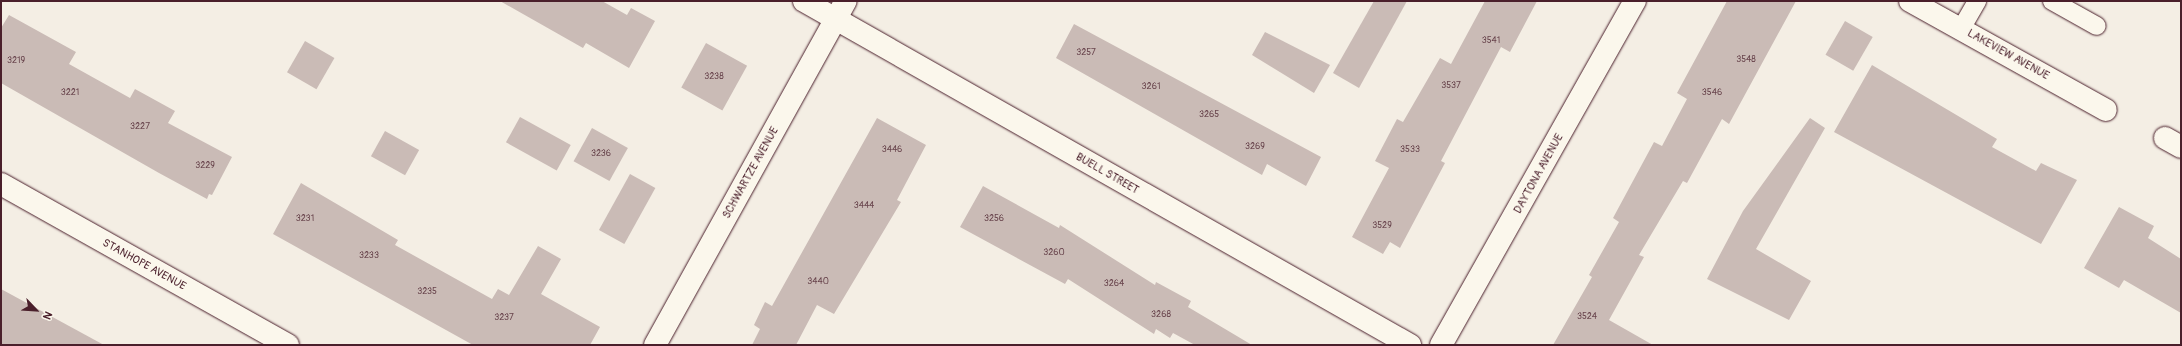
<!DOCTYPE html>
<html>
<head>
<meta charset="utf-8">
<style>
	body { margin:0 }
	#map { position:relative; width:2182px; height:346px; overflow:hidden; background:#f4eee4; font-family:Pangolin,sans-serif }
	div>[style] { position:absolute }
	[style*='--x'] { left:calc(var(--x)*1px); top:calc(var(--y)*1px); width:calc(var(--w)*1px); rotate:calc(var(--a)*1deg) }
	.building>* { inset:0; background:#cabbb6; transform-origin:0 0 }
	.roads { filter:drop-shadow(0 0 1px #4a1f2b) drop-shadow(0 0 1px #4a1f2b) }
	.lane>* { height:18px; margin:-9px; padding:0 9px; transform-origin:9px; border-radius:9px; background:#fbf7ec }
	.street>* { height:22px; margin:-11px; padding:0 11px; transform-origin:11px; border-radius:11px; background:#fbf7ec }
	span { translate:-50% -50%; white-space:nowrap; text-align:center; line-height:1.15; -webkit-text-stroke:3px #fbf7ec; paint-order:stroke }
	.number-label { font-size:9px; color:#6a464e }
	.number-label span { -webkit-text-stroke-width:0 }
	.street-label { font-size:11px; color:#4a1f2b }
	.frame { position:absolute; inset:0; border:2px solid #4a1f2b; pointer-events:none }
	.north { position:absolute; left:16px; top:290px; width:40px; height:40px; -webkit-text-stroke:3px #fbf7ec; paint-order:stroke; rotate:115deg; font-size:11px; font-weight:700; line-height:16px; text-align:center; color:#4a1f2b }
	.north::after { content:''; display:block; margin:auto; width:14px; height:18px; background:#4a1f2b; clip-path:polygon(50% 0,100% 100%,50% 72%,0 100%) }
</style>
</head>
<body>
<div id="map">
	<div class="building">
		<div style="clip-path:polygon(500px 1px,602px 1px,627px 15px,631px 8px,655px 21px,629px 68px,586px 43px,583px 48px)"></div>
		<div style="clip-path:polygon(1374px 1px,1407px 1px,1359px 88px,1333px 73px)"></div>
		<div style="clip-path:polygon(1485px 1px,1537px 1px,1510px 52px,1501px 47px,1441px 161px,1445px 163px,1400px 248px,1390px 242px,1383px 254px,1352px 237px,1389px 168px,1375px 161px,1397px 119px,1403px 122px,1440px 58px,1451px 64px)"></div>
		<div style="clip-path:polygon(1727px 1px,1796px 1px,1729px 124px,1722px 119px,1687px 183px,1683px 181px,1639px 255px,1644px 257px,1609px 320px,1653px 345px,1553px 345px,1592px 277px,1589px 275px,1619px 222px,1613px 218px,1654px 142px,1662px 146px,1687px 99px,1677px 93px)"></div>
		<div style="clip-path:polygon(9px 15px,76px 52px,69px 64px,130px 98px,135px 89px,175px 111px,168px 123px,232px 157px,212px 195px,209px 194px,207px 199px,159px 173px,1px 83px,1px 28px)"></div>
		<div style="left:1845px;top:21px;width:32px;height:39px;rotate:30deg"></div>
		<div style="clip-path:polygon(1074px 24px,1321px 157px,1306px 186px,1267px 164px,1262px 175px,1056px 58px)"></div>
		<div style="clip-path:polygon(1265px 32px,1330px 65px,1314px 93px,1252px 55px)"></div>
		<div style="left:305px;top:41px;width:34px;height:36px;rotate:30deg"></div>
		<div style="left:706px;top:43px;width:47px;height:51px;rotate:29deg"></div>
		<div style="clip-path:polygon(1872px 65px,1997px 139px,1992px 147px,2036px 171px,2041px 163px,2077px 180px,2041px 244px,1834px 132px)"></div>
		<div style="left:520px;top:117px;width:58px;height:29px;rotate:29deg"></div>
		<div style="clip-path:polygon(877px 118px,926px 145px,897px 200px,901px 202px,834px 314px,817px 305px,796px 345px,752px 345px,760px 329px,754px 325px,765px 302px,772px 306px)"></div>
		<div style="clip-path:polygon(1810px 118px,1825px 128px,1756px 249px,1811px 281px,1789px 320px,1707px 279px,1743px 211px)"></div>
		<div style="left:592px;top:128px;width:41px;height:38px;rotate:29deg"></div>
		<div style="left:385px;top:131px;width:39px;height:29px;rotate:29deg"></div>
		<div style="left:630px;top:174px;width:29px;height:64px;rotate:29deg"></div>
		<div style="clip-path:polygon(301px 183px,398px 240px,395px 245px,492px 299px,498px 289px,509px 295px,538px 246px,561px 259px,541px 294px,600px 327px,590px 345px,473px 345px,273px 234px)"></div>
		<div style="clip-path:polygon(983px 186px,1059px 228px,1060px 225px,1155px 285px,1156px 282px,1191px 301px,1188px 307px,1252px 345px,1195px 345px,1173px 333px,1170px 338px,1156px 329px,1154px 334px,1068px 279px,1065px 284px,960px 227px)"></div>
		<div style="clip-path:polygon(2119px 207px,2154px 226px,2148px 238px,2181px 259px,2181px 313px,2124px 280px,2119px 288px,2084px 268px)"></div>
		<div style="clip-path:polygon(1px 289px,104px 345px,1px 345px)"></div>
	</div>
	<div class="roads">
		<div class="lane">
			<div style="--x:2052;--y:1;--w:51;--a:29.1"></div>
			<div style="--x:1961;--y:29;--w:32;--a:-60"></div>
		</div>
		<div class="street">
			<div style="--x:804;--y:1;--w:697;--a:29.58"></div>
			<div style="--x:1910;--y:1;--w:224;--a:29.1"></div>
			<div style="--x:2165;--y:138;--w:18;--a:29"></div>
			<div style="--x:1;--y:184;--w:329;--a:29.3"></div>
			<div style="--x:655;--y:345;--w:393;--a:-61"></div>
			<div style="--x:1441;--y:345;--w:395;--a:-60.6"></div>
		</div>
	</div>
	<div class="number-label">
		<span style="left:1491px;top:41px">3541</span>
		<span style="left:1086px;top:53px">3257</span>
		<span style="left:1746px;top:60px">3548</span>
		<span style="left:16px;top:61px">3219</span>
		<span style="left:714px;top:77px">3238</span>
		<span style="left:1451px;top:86px">3537</span>
		<span style="left:1151px;top:87px">3261</span>
		<span style="left:70px;top:93px">3221</span>
		<span style="left:1712px;top:93px">3546</span>
		<span style="left:1209px;top:115px">3265</span>
		<span style="left:140px;top:127px">3227</span>
		<span style="left:1255px;top:147px">3269</span>
		<span style="left:892px;top:150px">3446</span>
		<span style="left:1410px;top:150px">3533</span>
		<span style="left:601px;top:154px">3236</span>
		<span style="left:205px;top:166px">3229</span>
		<span style="left:864px;top:206px">3444</span>
		<span style="left:305px;top:219px">3231</span>
		<span style="left:994px;top:219px">3256</span>
		<span style="left:1382px;top:226px">3529</span>
		<span style="left:1054px;top:253px">3260</span>
		<span style="left:369px;top:256px">3233</span>
		<span style="left:818px;top:282px">3440</span>
		<span style="left:1114px;top:284px">3264</span>
		<span style="left:427px;top:292px">3235</span>
		<span style="left:1161px;top:315px">3268</span>
		<span style="left:1587px;top:317px">3524</span>
		<span style="left:504px;top:318px">3237</span>
	</div>
	<div class="street-label">
		<span style="left:2008px;top:55px;rotate:29deg">LAKEVIEW AVENUE</span>
		<span style="left:751px;top:173px;rotate:-61deg">SCHWARTZE AVENUE</span>
		<span style="left:1107px;top:174px;rotate:30deg">BUELL STREET</span>
		<span style="left:1539px;top:174px;rotate:-61deg">DAYTONA AVENUE</span>
		<span style="left:144px;top:265px;rotate:29deg">STANHOPE AVENUE</span>
	</div>
	<div class="frame"></div>
	<div class="north">N</div>
</div>
</body>
</html>
